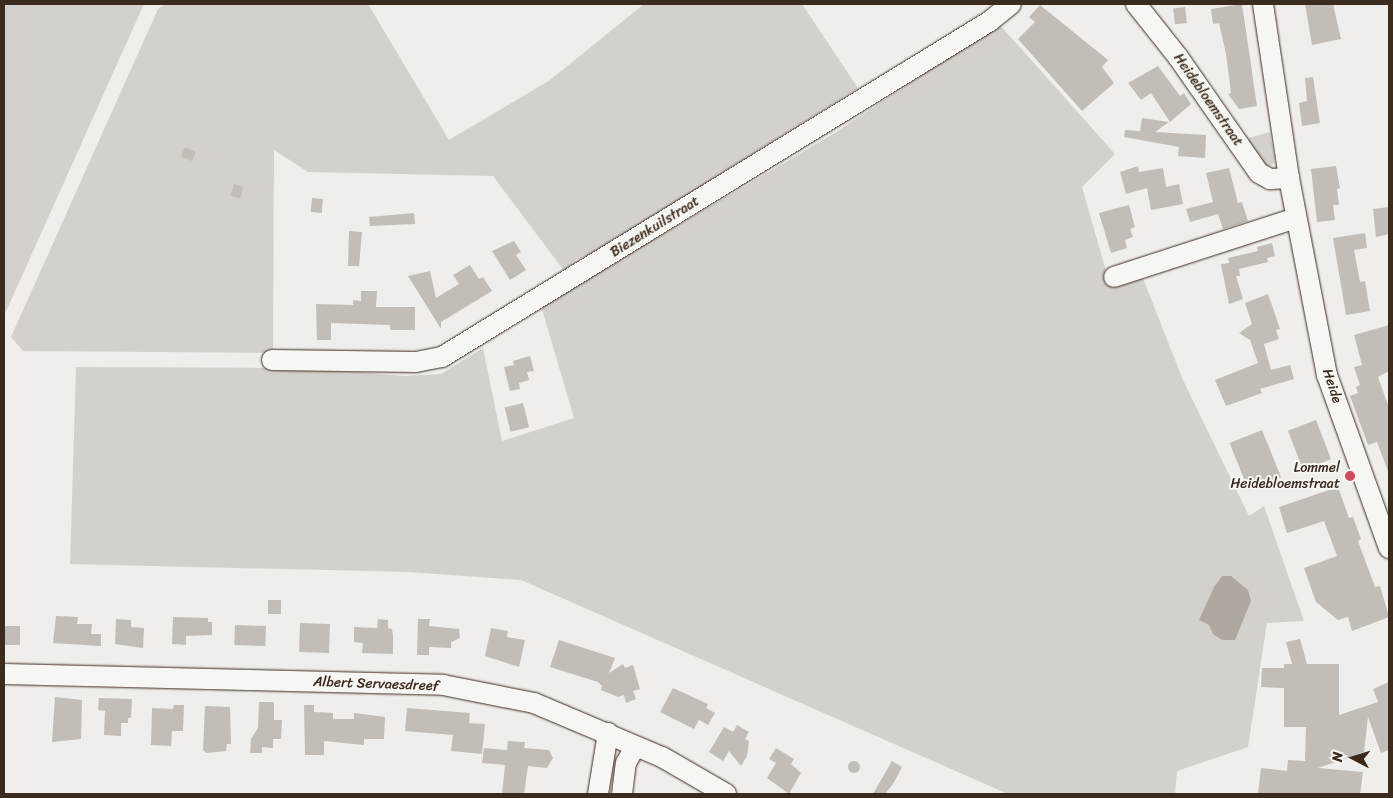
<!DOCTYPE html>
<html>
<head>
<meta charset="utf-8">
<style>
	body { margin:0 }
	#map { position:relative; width:1393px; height:798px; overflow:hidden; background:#efeeea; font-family:Sriracha,sans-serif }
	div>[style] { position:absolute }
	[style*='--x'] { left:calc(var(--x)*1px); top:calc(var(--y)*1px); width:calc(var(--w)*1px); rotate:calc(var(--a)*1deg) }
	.green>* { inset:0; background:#d4d1cc }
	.water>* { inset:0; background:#afa8a1 }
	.building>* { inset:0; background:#c2bdb7; transform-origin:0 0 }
	.round { border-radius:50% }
	.roads { filter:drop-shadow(0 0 1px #3b2a1e) drop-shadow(0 0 1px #3b2a1e) }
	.minor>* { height:20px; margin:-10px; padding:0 10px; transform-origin:10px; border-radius:10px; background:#f6f6f2 }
	.dots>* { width:14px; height:14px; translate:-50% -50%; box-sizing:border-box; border:2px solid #f6f6f2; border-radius:50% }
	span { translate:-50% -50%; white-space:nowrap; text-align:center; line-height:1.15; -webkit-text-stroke:4px #f6f6f2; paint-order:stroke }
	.street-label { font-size:14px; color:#3b2a1e }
	.poi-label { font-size:14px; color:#3b2a1e }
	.right { translate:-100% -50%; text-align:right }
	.frame { position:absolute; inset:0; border:5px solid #3b2a1e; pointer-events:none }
	.north { position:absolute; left:1328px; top:733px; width:50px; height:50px; -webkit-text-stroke:4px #f6f6f2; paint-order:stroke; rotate:275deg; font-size:14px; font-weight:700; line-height:20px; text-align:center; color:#3b2a1e }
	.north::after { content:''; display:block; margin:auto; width:18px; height:22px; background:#3b2a1e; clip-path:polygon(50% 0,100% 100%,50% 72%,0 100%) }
</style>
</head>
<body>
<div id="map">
	<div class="green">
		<div style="clip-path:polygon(4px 4px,144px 4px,4px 316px)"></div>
		<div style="clip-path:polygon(165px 4px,368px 4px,449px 140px,550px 80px,644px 4px,802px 4px,858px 88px,594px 253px,576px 260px,565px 272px,493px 176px,308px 172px,274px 150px,273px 353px,23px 351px,11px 337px,158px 9px)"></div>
		<div style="clip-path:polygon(999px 24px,1115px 154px,1082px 187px,1110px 285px,1142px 276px,1183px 380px,1249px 516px,1264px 506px,1304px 621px,1267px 623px,1248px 747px,1177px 771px,1175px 794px,1008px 794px,521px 580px,409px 572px,70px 564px,76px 367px,305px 368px,405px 376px,441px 374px,483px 348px,502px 441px,574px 418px,541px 306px,833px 134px)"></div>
		<div style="clip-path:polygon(1270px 132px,1275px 163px,1266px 167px,1245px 139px)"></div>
	</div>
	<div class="water">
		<div style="clip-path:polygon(1222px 576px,1231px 576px,1248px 590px,1251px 601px,1235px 640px,1222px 640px,1213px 634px,1209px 625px,1199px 620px,1214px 587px)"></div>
	</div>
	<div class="building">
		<div style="clip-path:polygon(1242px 4px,1257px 106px,1239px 109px,1228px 94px,1231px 93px,1226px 54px,1219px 23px,1213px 24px,1211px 9px)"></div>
		<div style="clip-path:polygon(1305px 4px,1333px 4px,1341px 39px,1312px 45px)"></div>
		<div style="clip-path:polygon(1040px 5px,1108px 60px,1102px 67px,1114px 83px,1082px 111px,1018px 39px,1035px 22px,1029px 17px)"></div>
		<div style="left:1185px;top:7px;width:16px;height:12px;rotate:83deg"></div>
		<div style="clip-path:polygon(1158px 66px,1180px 96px,1184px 93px,1191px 104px,1170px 122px,1151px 93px,1141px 100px,1128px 83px)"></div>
		<div style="clip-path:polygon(1313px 77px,1320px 123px,1302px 126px,1299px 103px,1307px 101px,1305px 78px)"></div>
		<div style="clip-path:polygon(1142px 118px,1169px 122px,1155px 132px,1206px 135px,1205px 158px,1178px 156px,1179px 147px,1124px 137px,1125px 130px,1140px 131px)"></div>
		<div style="left:185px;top:147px;width:12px;height:10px;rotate:24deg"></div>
		<div style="clip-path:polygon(1138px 166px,1139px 172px,1163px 168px,1166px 187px,1179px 184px,1183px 204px,1151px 210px,1147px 188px,1126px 194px,1120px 172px)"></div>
		<div style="clip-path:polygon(1336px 166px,1340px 188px,1337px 189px,1339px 205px,1333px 205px,1335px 220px,1317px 222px,1311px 169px)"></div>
		<div style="clip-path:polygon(1229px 168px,1238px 203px,1242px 202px,1248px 221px,1223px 229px,1218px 214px,1190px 222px,1186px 209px,1213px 202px,1206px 173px)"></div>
		<div style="left:234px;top:184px;width:10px;height:12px;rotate:17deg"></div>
		<div style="left:312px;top:198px;width:11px;height:14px;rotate:5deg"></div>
		<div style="clip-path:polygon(1129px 205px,1135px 227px,1130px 229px,1133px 237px,1125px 240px,1127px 248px,1111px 253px,1099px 213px)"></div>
		<div style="clip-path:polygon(1389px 207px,1389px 234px,1376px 237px,1373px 209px)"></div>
		<div style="clip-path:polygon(414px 213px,415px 224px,370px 226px,369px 217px)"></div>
		<div style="clip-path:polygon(349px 231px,362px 232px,359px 266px,348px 266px)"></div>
		<div style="clip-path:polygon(1365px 233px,1367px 248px,1354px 250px,1360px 282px,1365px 281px,1370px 311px,1346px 315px,1333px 238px)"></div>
		<div style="clip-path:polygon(514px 241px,521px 252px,516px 255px,526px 270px,510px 280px,492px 251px)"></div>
		<div style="clip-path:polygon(1272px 243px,1275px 256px,1267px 258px,1268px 262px,1239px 269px,1240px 276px,1236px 276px,1243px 299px,1229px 304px,1221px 264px,1229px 263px,1228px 258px,1258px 251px,1257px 247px)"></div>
		<div style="clip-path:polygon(470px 265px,479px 279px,483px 277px,492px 291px,441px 322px,441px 329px,408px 276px,430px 271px,436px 298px,459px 284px,453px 275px)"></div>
		<div style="clip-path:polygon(361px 291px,377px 291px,376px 307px,415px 307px,415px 330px,390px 330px,390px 325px,331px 323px,331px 340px,317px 340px,316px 304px,353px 305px,353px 300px,361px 301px)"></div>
		<div style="clip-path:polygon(1268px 294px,1280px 329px,1276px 330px,1279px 339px,1264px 344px,1271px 370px,1290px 365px,1294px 379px,1260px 389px,1262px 393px,1226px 406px,1215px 380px,1258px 363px,1250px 340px,1239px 333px,1252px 324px,1245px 303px)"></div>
		<div style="clip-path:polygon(1389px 325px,1389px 371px,1378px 377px,1389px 408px,1388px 471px,1377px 442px,1368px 445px,1350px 396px,1358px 393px,1356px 387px,1360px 385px,1354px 367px,1362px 365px,1354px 335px)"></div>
		<div style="clip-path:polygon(530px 356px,534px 371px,527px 372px,529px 380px,519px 383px,520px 389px,510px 391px,504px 367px,514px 365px,513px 361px)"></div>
		<div style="left:523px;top:403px;width:25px;height:19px;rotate:76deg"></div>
		<div style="left:1316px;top:420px;width:42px;height:30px;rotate:69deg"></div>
		<div style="left:1262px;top:430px;width:51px;height:35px;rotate:68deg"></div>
		<div style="clip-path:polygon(1338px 487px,1349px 518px,1353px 517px,1361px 539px,1358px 541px,1375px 587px,1380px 586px,1389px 617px,1352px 631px,1348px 617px,1338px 620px,1316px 602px,1304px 568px,1337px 556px,1324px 521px,1287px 533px,1279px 507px)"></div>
		<div style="left:268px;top:600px;width:13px;height:14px"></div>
		<div style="clip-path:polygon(56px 616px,78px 617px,77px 624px,92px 624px,91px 634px,101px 634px,101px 646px,53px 643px)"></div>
		<div style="clip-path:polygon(173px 617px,208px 618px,208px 622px,212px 622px,212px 635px,186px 636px,186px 645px,172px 644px)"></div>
		<div style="clip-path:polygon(116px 619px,131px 620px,131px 627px,144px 628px,143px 648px,115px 644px)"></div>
		<div style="clip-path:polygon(378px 619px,388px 620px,388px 628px,392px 629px,393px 636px,393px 654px,362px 653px,363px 643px,354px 642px,354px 627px,377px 628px)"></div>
		<div style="clip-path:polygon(418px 619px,430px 619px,429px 626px,459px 629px,460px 638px,451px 642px,451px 648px,429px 647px,429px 655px,417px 655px)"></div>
		<div style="left:300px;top:623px;width:30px;height:29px;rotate:2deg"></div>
		<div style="left:235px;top:625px;width:31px;height:20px;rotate:2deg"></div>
		<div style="left:4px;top:626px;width:16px;height:19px"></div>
		<div style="clip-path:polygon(491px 628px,508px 631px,507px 637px,525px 640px,519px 667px,485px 656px)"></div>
		<div style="clip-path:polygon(1300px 639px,1307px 664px,1339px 664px,1339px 715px,1378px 702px,1373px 689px,1389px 682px,1389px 750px,1381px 753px,1368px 717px,1364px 752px,1318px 768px,1363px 772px,1360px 794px,1258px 794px,1261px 768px,1287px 771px,1288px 760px,1305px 761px,1306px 727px,1284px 727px,1284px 688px,1261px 687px,1262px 668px,1284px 668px,1284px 664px,1292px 664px,1286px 642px)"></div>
		<div style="clip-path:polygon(559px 640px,615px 658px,609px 673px,623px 664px,625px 668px,633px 665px,640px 689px,633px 691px,636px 699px,626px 703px,624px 695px,618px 697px,601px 690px,602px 686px,598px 682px,550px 667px)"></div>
		<div style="clip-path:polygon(673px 688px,708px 704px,706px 708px,715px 713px,708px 725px,699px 720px,694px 729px,660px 712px)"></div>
		<div style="clip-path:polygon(55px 697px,82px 700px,81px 739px,52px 742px)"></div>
		<div style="clip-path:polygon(99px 698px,132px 699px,131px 718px,128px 718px,128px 723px,121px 723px,121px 736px,104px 735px,105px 711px,98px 710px)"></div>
		<div style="clip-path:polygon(259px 702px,274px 702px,274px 720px,282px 720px,281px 739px,273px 739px,273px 748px,262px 747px,262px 753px,250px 753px,251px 739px,258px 728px)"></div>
		<div style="clip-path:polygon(174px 705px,184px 705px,183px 731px,172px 731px,171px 746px,151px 745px,152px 708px,173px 709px)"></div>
		<div style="clip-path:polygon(304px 705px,314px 705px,314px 712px,333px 713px,333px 719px,354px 719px,354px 713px,385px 717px,384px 739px,364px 739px,364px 745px,324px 741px,324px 755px,305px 755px)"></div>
		<div style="clip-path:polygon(205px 706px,230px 707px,231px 744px,227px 744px,226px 751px,206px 753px,203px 750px)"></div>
		<div style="clip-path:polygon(407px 708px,470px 713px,469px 723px,485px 724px,482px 754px,451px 751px,453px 735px,405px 731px)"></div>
		<div style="clip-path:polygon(737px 725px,749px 732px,745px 739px,749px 741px,747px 756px,741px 766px,729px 751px,723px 761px,709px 752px,724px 727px,733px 732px)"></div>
		<div style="clip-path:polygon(508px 741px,525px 742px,524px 748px,549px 750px,553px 758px,547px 768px,528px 766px,524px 794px,502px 794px,505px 765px,482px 763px,484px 748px,507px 750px)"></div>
		<div style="clip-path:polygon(776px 748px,794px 759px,791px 764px,801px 773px,789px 794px,767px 778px,776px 763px,769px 759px)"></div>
		<div style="clip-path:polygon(892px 761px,902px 767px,893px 784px,885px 794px,873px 794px)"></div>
		<div class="round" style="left:848px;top:761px;width:12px;height:12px"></div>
	</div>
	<div class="roads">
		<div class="minor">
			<div style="--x:1136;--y:4;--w:68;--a:51.6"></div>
			<div style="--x:1178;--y:57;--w:141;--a:55.1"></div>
			<div style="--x:1259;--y:173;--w:13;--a:29"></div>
			<div style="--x:1270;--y:179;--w:19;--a:-3"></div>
			<div style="--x:1263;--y:4;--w:176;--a:81.5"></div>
			<div style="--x:1289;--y:178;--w:201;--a:79.1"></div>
			<div style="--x:1327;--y:375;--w:184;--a:70.3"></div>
			<div style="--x:1114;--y:277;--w:191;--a:-18"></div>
			<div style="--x:272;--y:360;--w:144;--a:0.8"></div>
			<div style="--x:416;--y:362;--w:26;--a:-11"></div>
			<div style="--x:442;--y:357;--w:643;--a:-31.51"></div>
			<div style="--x:990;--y:21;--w:27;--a:-39"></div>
			<div style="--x:4;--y:674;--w:439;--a:1.4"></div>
			<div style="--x:443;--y:685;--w:93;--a:11.2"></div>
			<div style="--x:534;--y:703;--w:139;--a:22.9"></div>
			<div style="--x:662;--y:757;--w:74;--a:30"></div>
			<div style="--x:598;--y:794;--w:62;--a:-80.7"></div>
			<div style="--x:622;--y:794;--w:31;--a:-83"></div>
			<div style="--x:626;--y:763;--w:18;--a:-61"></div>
		</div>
	</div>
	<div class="dots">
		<div style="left:1350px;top:476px;background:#d1495b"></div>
	</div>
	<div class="street-label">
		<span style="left:1208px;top:100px;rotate:55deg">Heidebloemstraat</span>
		<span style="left:655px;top:227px;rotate:-32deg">Biezenkuilstraat</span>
		<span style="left:1332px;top:386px;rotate:72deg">Heide</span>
		<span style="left:376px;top:684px;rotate:2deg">Albert Servaesdreef</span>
	</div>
	<div class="poi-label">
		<span class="right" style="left:1340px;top:476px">Lommel<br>Heidebloemstraat</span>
	</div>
	<div class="frame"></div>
	<div class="north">N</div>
</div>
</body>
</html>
